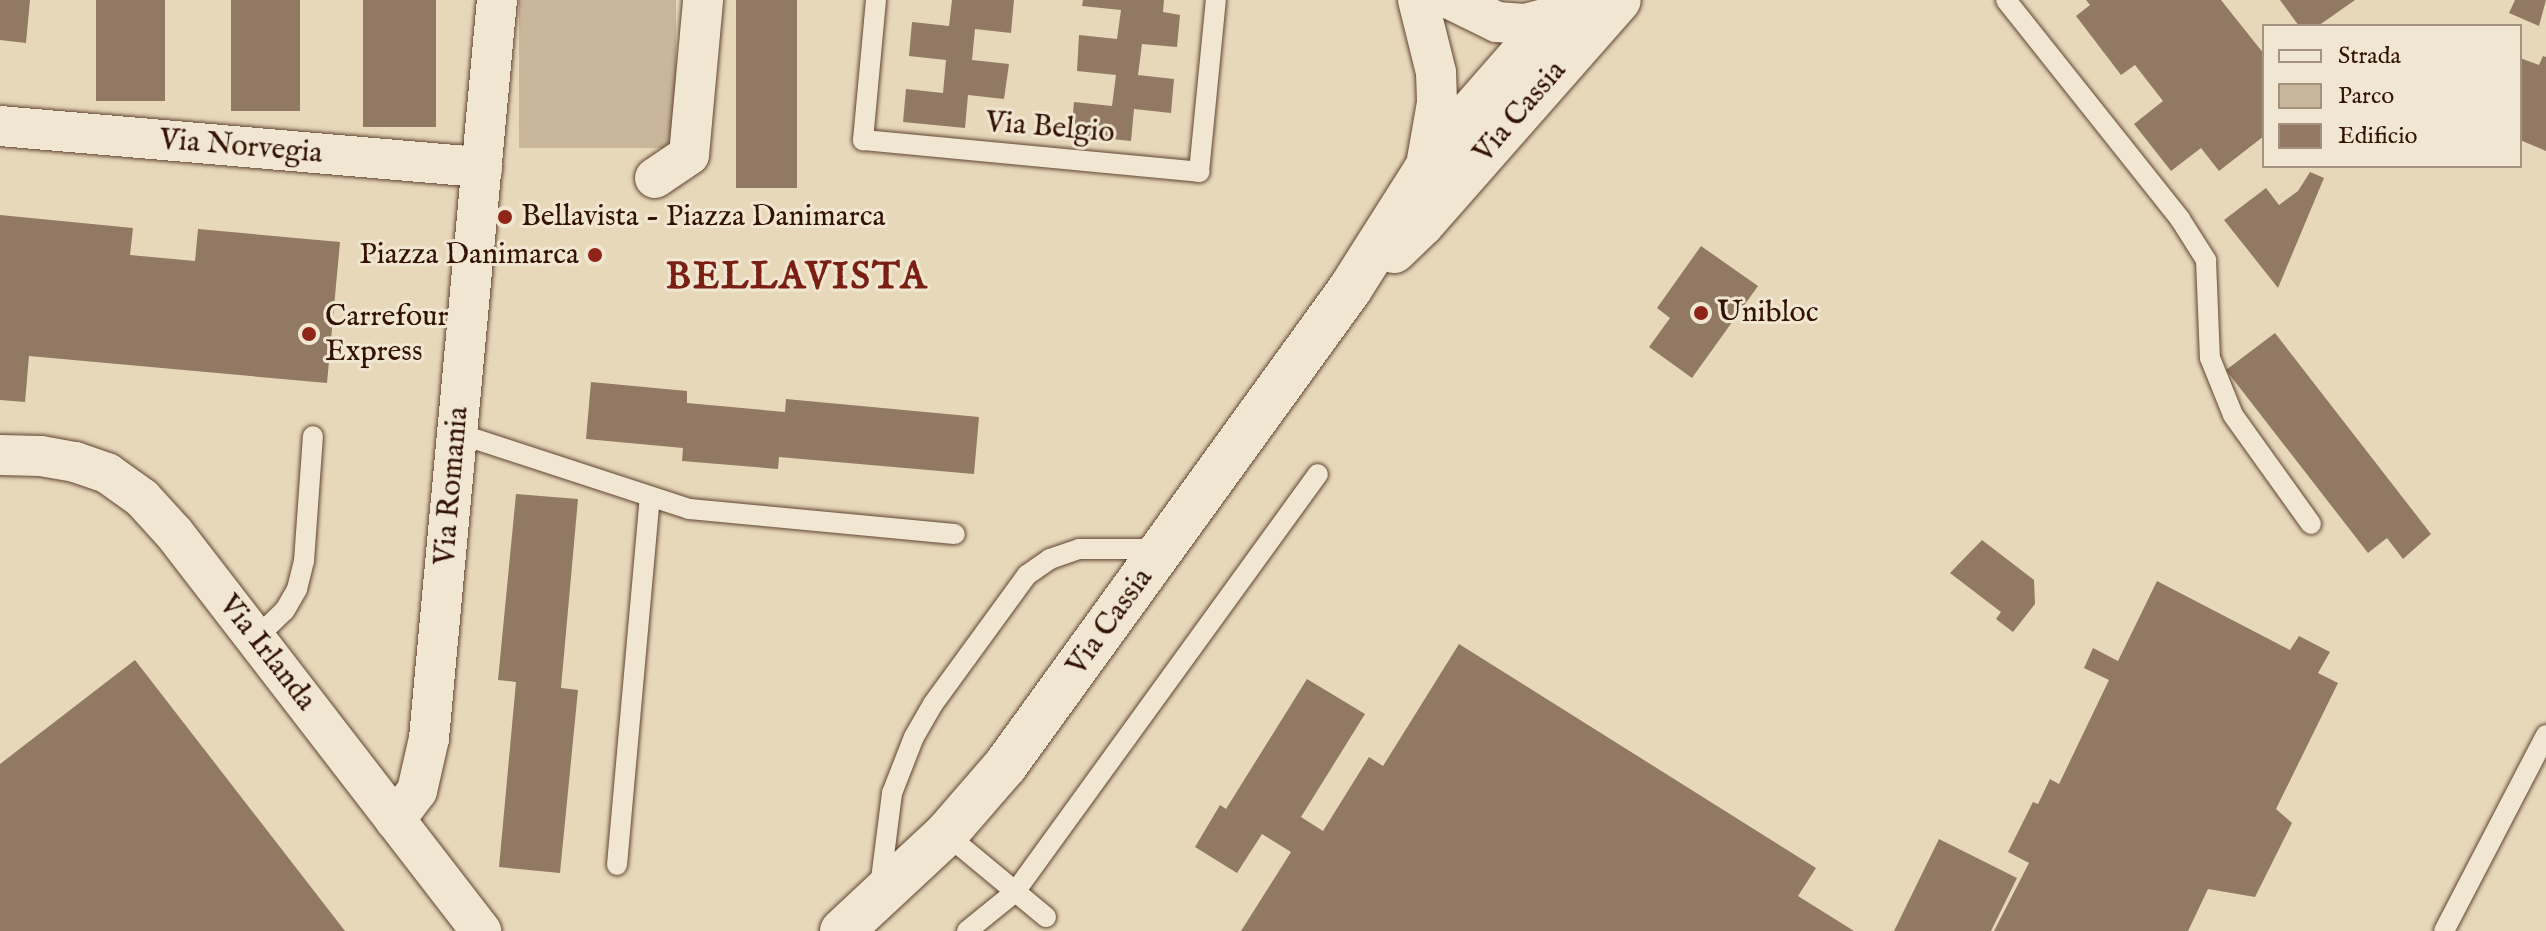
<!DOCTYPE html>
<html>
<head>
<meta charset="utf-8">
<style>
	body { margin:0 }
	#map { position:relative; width:2546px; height:931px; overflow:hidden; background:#e8d8ba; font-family:"IM FELL English",serif }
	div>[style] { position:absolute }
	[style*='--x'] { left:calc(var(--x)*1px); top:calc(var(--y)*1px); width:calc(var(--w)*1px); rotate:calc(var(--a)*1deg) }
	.green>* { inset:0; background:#c9b69b; transform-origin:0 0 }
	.building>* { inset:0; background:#917963; transform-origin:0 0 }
	.roads { filter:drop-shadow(0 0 2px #604432) drop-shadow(0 0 2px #604432) }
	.lane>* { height:20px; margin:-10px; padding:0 10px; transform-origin:10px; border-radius:10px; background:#f0e6d2 }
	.street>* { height:40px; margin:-20px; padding:0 20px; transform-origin:20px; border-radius:20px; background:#f0e6d2 }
	.secondary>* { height:44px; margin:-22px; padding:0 22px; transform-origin:22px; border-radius:22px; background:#f0e6d2 }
	.dots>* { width:22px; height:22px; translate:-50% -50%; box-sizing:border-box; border:4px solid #f0e6d2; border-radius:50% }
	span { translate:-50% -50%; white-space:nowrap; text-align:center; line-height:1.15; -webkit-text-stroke:6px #f0e6d2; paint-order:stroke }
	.street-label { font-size:30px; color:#331204 }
	.poi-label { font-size:30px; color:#331204 }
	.left { translate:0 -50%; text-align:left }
	.right { translate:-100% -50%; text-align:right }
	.district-label { font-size:38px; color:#7a1f14; font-weight:700; letter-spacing:2px }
	.legend { position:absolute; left:2262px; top:24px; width:260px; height:144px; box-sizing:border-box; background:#f0e6d2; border:2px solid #a49180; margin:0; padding:10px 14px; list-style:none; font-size:24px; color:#331204 }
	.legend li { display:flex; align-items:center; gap:16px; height:40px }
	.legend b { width:40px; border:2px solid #a49180 }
</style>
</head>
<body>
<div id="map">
	<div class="green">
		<div style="left:519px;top:0;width:157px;height:148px"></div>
	</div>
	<div class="building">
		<div style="clip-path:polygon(0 0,30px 0,26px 43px,0 40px)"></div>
		<div style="left:96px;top:0;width:69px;height:101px"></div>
		<div style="left:231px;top:0;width:69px;height:111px"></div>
		<div style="left:363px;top:0;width:73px;height:127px"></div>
		<div style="left:736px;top:0;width:61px;height:188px"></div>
		<div style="clip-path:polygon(952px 0,1014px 0,1011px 33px,975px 29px,972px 60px,1009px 64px,1004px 99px,968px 95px,965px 128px,903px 122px,906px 89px,943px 93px,946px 60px,909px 56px,912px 22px,949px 26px)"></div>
		<div style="clip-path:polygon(1083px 0,1164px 0,1163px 12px,1180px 15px,1177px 47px,1142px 44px,1138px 75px,1174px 79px,1171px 113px,1134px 109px,1131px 141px,1071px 135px,1074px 102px,1112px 106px,1116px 75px,1077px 71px,1079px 35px,1117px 39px,1121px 10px,1082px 6px)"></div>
		<div style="clip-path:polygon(2086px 0,2221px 0,2264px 54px,2264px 136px,2219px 171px,2201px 148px,2171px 171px,2134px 124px,2163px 101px,2135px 65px,2121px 75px,2076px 16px,2090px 5px)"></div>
		<div style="clip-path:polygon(2280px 0,2355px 0,2318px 26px,2299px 26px)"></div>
		<div style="clip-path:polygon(2515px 0,2546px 0,2539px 26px,2509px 13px)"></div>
		<div style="clip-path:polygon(2543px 56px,2546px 57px,2546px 151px,2520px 140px,2520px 58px,2539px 65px)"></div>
		<div style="clip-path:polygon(2310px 172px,2324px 178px,2278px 288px,2224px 220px,2266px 188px,2279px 205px,2298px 191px)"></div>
		<div style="clip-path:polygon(0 215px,133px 228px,130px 255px,195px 261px,198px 229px,340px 242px,327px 383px,29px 356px,25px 402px,0 400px)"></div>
		<div style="clip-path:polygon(1701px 246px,1758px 286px,1692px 378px,1649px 347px,1670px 318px,1657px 308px)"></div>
		<div style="clip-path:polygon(2275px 333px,2431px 534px,2403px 559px,2387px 538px,2368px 553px,2226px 370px)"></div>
		<div style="clip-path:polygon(591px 382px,687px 391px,687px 403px,785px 412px,786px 399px,979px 417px,974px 474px,779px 457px,778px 469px,682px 461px,683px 448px,586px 439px)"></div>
		<div style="clip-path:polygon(516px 494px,578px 499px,561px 688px,578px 690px,560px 873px,499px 867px,516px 682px,498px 680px)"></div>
		<div style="clip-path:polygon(1982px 540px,2034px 580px,2035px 604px,2013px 632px,1996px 619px,2001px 612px,1950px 573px)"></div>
		<div style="clip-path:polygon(2157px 581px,2290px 650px,2299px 636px,2330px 652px,2318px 673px,2338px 683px,2276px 809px,2292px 823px,2255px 897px,2208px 889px,2188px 931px,1994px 931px,2029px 863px,2008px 852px,2033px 802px,2038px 804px,2050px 779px,2059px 784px,2109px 680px,2084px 668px,2093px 648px,2118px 661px)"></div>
		<div style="clip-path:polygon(1459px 644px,1816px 868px,1798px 896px,1854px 931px,1241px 931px,1291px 852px,1262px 834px,1237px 873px,1195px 847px,1220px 805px,1226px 809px,1307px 679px,1365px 714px,1301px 817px,1323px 831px,1369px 757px,1383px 766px)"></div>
		<div style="clip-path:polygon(135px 660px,345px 931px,0 931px,0 764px)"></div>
		<div style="clip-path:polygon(1939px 839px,2017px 878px,1991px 931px,1894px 931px)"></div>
	</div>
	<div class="roads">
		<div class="lane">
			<div style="--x:876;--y:0;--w:141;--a:95.3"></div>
			<div style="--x:863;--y:140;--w:338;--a:5.4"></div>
			<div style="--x:1199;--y:172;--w:173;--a:-84.4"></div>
			<div style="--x:2006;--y:0;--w:280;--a:51.5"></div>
			<div style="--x:2180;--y:219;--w:49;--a:57.6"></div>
			<div style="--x:2206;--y:260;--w:98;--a:87.7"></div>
			<div style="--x:2210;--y:358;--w:61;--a:68"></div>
			<div style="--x:2233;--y:415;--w:134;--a:54.4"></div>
			<div style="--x:457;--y:433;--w:244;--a:18.1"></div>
			<div style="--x:689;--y:509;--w:267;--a:5.4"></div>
			<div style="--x:256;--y:638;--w:40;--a:-44"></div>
			<div style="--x:285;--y:610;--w:24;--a:-60"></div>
			<div style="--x:297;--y:589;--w:29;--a:-76"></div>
			<div style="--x:304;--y:561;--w:125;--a:-85.9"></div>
			<div style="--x:946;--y:834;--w:130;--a:39.7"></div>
			<div style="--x:617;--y:865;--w:369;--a:-84.9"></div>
			<div style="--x:880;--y:887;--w:95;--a:-82.7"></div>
			<div style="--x:892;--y:793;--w:60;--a:-68.6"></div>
			<div style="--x:914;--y:737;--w:38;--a:-60"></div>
			<div style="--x:933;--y:704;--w:160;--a:-53.9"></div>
			<div style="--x:1027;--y:575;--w:28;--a:-35"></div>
			<div style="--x:1050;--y:559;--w:31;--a:-19"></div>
			<div style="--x:1079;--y:549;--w:84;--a:0"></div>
			<div style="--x:967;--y:931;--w:62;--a:-39.1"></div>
			<div style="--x:1015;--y:892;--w:516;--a:-54.06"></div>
			<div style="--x:2444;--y:931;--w:221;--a:-62.5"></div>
		</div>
		<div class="street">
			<div style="--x:1418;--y:0;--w:74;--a:76"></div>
			<div style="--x:1436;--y:72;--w:31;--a:88"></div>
			<div style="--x:1437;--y:103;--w:69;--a:100"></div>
			<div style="--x:1452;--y:0;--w:50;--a:26.1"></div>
			<div style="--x:1497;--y:22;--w:28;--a:4"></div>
			<div style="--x:1525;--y:24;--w:30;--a:-15"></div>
			<div style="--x:1554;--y:16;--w:19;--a:6"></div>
			<div style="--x:0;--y:126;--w:484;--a:4.9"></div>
			<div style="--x:655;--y:178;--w:41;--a:-34.1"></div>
			<div style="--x:689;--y:155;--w:156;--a:-84.8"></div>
			<div style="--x:0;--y:455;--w:41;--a:1.4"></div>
			<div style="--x:41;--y:456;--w:35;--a:10"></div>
			<div style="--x:75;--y:462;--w:34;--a:19"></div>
			<div style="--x:107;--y:473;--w:43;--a:35.5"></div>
			<div style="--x:142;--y:498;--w:47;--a:47.6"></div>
			<div style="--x:174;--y:533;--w:503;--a:52.35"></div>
			<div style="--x:395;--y:820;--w:36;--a:-53"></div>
			<div style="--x:417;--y:791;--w:54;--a:-77.2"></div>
			<div style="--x:429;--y:738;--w:741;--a:-84.74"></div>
		</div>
		<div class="secondary">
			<div style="--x:1394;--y:251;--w:39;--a:-44"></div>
			<div style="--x:1422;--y:224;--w:298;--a:-48.7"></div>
			<div style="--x:842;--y:931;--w:142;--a:-43"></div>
			<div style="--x:946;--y:834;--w:90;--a:-49.1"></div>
			<div style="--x:1005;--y:766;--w:589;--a:-54.12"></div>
			<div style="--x:1350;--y:289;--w:140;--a:-57.6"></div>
			<div style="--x:1425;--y:171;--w:66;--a:-52.4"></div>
			<div style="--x:1465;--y:119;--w:158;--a:-48.8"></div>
		</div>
	</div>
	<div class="dots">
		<div style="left:505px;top:217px;background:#8f2418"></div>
		<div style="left:595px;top:255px;background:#8f2418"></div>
		<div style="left:1701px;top:313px;background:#8f2418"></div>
		<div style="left:309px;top:334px;background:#8f2418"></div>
	</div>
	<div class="street-label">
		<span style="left:1520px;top:112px;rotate:-49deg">Via Cassia</span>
		<span style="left:1050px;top:128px;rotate:5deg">Via Belgio</span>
		<span style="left:241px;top:147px;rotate:5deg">Via Norvegia</span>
		<span style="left:452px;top:486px;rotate:-85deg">Via Romania</span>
		<span style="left:1110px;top:622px;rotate:-54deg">Via Cassia</span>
		<span style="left:267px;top:653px;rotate:52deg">Via Irlanda</span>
	</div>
	<div class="poi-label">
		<span class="left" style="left:521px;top:217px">Bellavista - Piazza Danimarca</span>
		<span class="right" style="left:579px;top:255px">Piazza Danimarca</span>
		<span class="left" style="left:1717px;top:313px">Unibloc</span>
		<span class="left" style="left:325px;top:334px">Carrefour<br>Express</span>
	</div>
	<div class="district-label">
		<span style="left:797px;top:279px">BELLAVISTA</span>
	</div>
	<ul class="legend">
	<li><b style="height:10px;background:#f0e6d2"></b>Strada</li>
	<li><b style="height:22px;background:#c9b69b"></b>Parco</li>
	<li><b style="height:22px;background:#917963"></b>Edificio</li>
	</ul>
</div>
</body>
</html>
